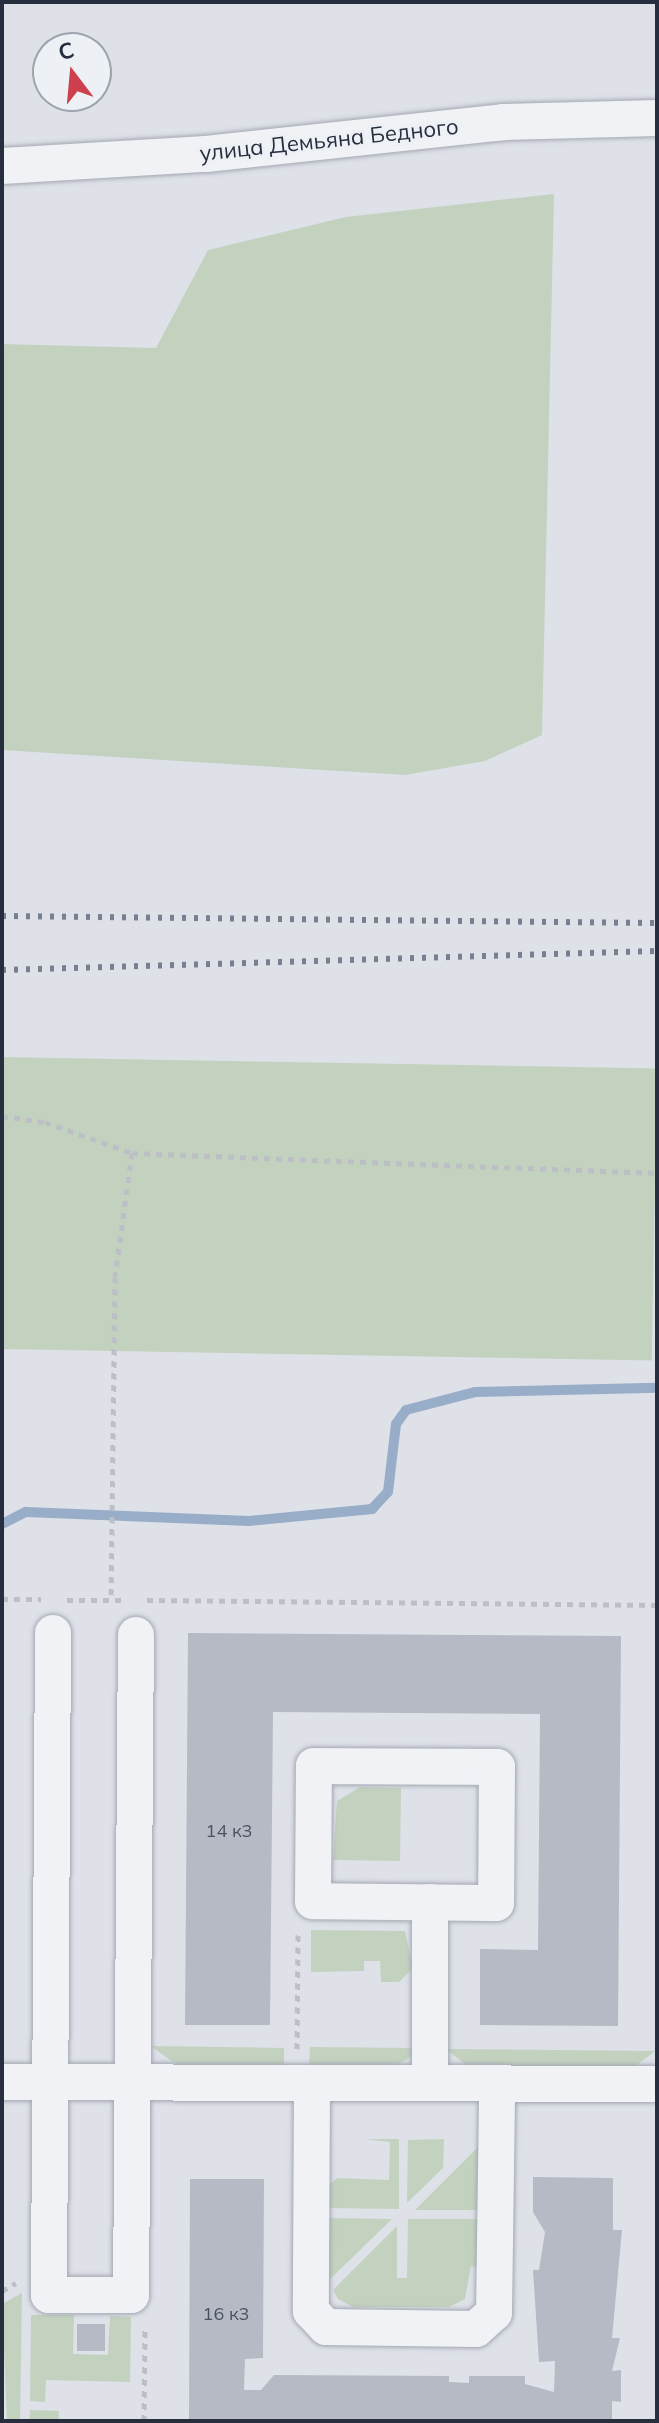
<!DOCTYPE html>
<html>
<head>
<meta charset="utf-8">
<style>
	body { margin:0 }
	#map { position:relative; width:659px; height:2423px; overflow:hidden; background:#dee1e8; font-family:Mulish,sans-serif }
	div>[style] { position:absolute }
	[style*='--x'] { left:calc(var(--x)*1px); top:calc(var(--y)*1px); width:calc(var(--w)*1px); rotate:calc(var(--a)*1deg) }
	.green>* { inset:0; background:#c3d2bf; transform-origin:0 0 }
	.stream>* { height:10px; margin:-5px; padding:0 5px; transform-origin:5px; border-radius:5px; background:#98adc8 }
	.building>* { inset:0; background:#b5bac4; transform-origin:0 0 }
	.path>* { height:5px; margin-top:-2.5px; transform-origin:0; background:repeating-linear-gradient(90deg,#bcbfc6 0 6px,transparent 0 12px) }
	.roads { filter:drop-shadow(0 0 2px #a3a8b2) drop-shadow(0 0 2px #a3a8b2) }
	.minor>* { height:36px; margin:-18px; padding:0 18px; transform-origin:18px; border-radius:18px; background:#f0f2f6 }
	.rail>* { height:6px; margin-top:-3px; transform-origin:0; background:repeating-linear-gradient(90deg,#778091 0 4px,transparent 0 12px) }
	span { translate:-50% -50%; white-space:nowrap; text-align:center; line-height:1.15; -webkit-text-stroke:6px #edf0f5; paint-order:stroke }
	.number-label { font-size:18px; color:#4a5160 }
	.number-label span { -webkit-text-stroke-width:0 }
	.street-label { font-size:22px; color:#272e3e }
	.frame { position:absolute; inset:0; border:4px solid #272e3e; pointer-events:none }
	.north { position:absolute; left:32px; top:32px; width:80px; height:80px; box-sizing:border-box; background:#edf0f5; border:2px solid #9ea2ac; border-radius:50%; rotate:344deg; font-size:22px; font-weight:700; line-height:32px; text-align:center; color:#272e3e }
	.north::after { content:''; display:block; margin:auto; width:28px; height:36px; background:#cf404f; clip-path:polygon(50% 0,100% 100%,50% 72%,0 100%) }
</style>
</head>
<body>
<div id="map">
	<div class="green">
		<div style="clip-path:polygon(554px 194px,542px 735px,485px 761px,405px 775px,2px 750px,2px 344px,156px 348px,208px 250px,346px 217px)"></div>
		<div style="left:2px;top:1057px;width:655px;height:292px;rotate:1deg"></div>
		<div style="clip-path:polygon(360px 1787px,401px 1788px,400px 1861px,333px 1860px,337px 1801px)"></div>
		<div style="clip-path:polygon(311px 1930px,405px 1931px,413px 1968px,399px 1982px,381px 1982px,380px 1961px,364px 1961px,364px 1971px,311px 1972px)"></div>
		<div style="clip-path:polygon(151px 2046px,284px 2048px,284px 2065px,177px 2065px)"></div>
		<div style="clip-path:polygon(310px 2047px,413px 2048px,413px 2056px,392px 2067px,309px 2065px)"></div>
		<div style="clip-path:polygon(446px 2049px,655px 2051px,633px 2068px,467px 2066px)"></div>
		<div style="clip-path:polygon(365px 2139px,399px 2139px,399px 2209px,325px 2208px,327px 2186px,338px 2178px,389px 2180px,390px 2142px)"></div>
		<div style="clip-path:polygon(444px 2139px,443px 2168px,407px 2203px,408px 2140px)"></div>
		<div style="clip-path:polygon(479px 2146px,479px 2210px,415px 2210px)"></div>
		<div style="clip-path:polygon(325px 2218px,392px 2219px,324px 2285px)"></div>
		<div style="clip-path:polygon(408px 2219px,478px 2219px,478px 2267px,471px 2266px,465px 2299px,449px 2307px,353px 2307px,338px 2299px,333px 2290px,397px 2226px,397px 2278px,407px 2278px)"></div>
		<div style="clip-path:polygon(22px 2293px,20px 2421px,7px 2421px,2px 2304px)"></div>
		<div style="clip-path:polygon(31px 2315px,74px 2315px,73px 2354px,108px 2355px,110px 2316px,131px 2317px,130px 2382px,46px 2380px,45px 2402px,30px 2401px)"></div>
		<div style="left:30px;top:2410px;width:29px;height:11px;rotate:2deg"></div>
	</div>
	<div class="stream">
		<div style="--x:2;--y:1524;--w:27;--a:-27"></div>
		<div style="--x:26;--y:1512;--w:223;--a:2.3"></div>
		<div style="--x:249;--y:1521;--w:124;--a:-5.6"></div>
		<div style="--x:372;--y:1509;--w:23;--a:-47"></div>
		<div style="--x:388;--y:1492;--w:68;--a:-83.3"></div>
		<div style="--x:396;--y:1424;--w:17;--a:-54"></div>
		<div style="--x:406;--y:1410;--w:71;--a:-14.6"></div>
		<div style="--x:475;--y:1392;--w:182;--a:-1.3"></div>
	</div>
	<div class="building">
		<div style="clip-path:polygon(188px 1633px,621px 1636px,618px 2026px,480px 2025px,480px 1949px,538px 1950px,540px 1714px,273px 1712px,270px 2025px,185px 2025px)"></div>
		<div style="clip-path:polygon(533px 2177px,613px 2178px,613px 2230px,622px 2230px,612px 2338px,620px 2338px,612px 2371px,621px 2370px,621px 2402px,612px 2401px,612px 2421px,189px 2421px,190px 2179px,264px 2179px,263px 2358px,245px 2359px,244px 2390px,261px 2390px,274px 2375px,449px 2376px,449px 2382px,469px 2383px,469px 2376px,525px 2376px,525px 2384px,554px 2392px,555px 2361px,539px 2362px,533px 2270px,539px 2270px,545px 2232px,533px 2212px)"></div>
		<div style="left:77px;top:2324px;width:28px;height:27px"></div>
	</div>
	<div class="path">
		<div style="--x:2;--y:1116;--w:43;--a:7.9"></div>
		<div style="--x:45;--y:1122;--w:92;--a:19.6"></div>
		<div style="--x:132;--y:1153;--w:125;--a:97.8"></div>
		<div style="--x:115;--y:1277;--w:323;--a:90.7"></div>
		<div style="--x:132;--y:1153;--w:525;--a:2.18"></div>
		<div style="--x:2;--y:1599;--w:39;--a:0"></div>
		<div style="--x:67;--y:1600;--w:58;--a:0"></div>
		<div style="--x:147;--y:1600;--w:510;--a:0.56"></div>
		<div style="--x:297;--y:2049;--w:118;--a:-89.5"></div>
		<div style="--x:2;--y:2291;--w:16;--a:-30"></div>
		<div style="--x:144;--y:2421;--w:93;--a:-89.4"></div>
	</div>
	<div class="roads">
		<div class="minor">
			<div style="--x:2;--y:166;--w:204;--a:-3.4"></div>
			<div style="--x:206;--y:154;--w:299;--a:-6.1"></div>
			<div style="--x:503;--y:122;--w:154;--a:-1.5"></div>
			<div style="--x:53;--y:1633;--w:662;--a:90.35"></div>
			<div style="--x:49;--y:2295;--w:82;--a:0"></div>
			<div style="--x:131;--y:2295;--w:660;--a:-89.57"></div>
			<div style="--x:314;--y:1766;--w:183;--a:0.3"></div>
			<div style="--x:497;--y:1767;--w:136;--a:90.4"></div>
			<div style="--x:496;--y:1903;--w:183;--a:-179.4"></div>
			<div style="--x:313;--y:1901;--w:135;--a:-89.6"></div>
			<div style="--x:2;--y:2082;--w:655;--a:0.17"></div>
			<div style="--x:312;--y:2083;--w:228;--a:90.3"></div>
			<div style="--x:311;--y:2311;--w:22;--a:47"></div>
			<div style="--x:326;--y:2327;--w:150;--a:0.8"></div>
			<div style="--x:476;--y:2329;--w:24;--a:-42"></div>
			<div style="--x:494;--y:2313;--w:229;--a:-89.2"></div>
			<div style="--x:430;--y:2083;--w:181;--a:-90"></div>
		</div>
	</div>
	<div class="rail">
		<div style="--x:2;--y:916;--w:655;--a:0.61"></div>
		<div style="--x:2;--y:970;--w:655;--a:-1.66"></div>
	</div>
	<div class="number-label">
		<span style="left:229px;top:1831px">14 к3</span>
		<span style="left:226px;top:2314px">16 к3</span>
	</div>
	<div class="street-label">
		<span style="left:329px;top:140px;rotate:-6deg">улица Демьяна Бедного</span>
	</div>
	<div class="frame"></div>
	<div class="north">С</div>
</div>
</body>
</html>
